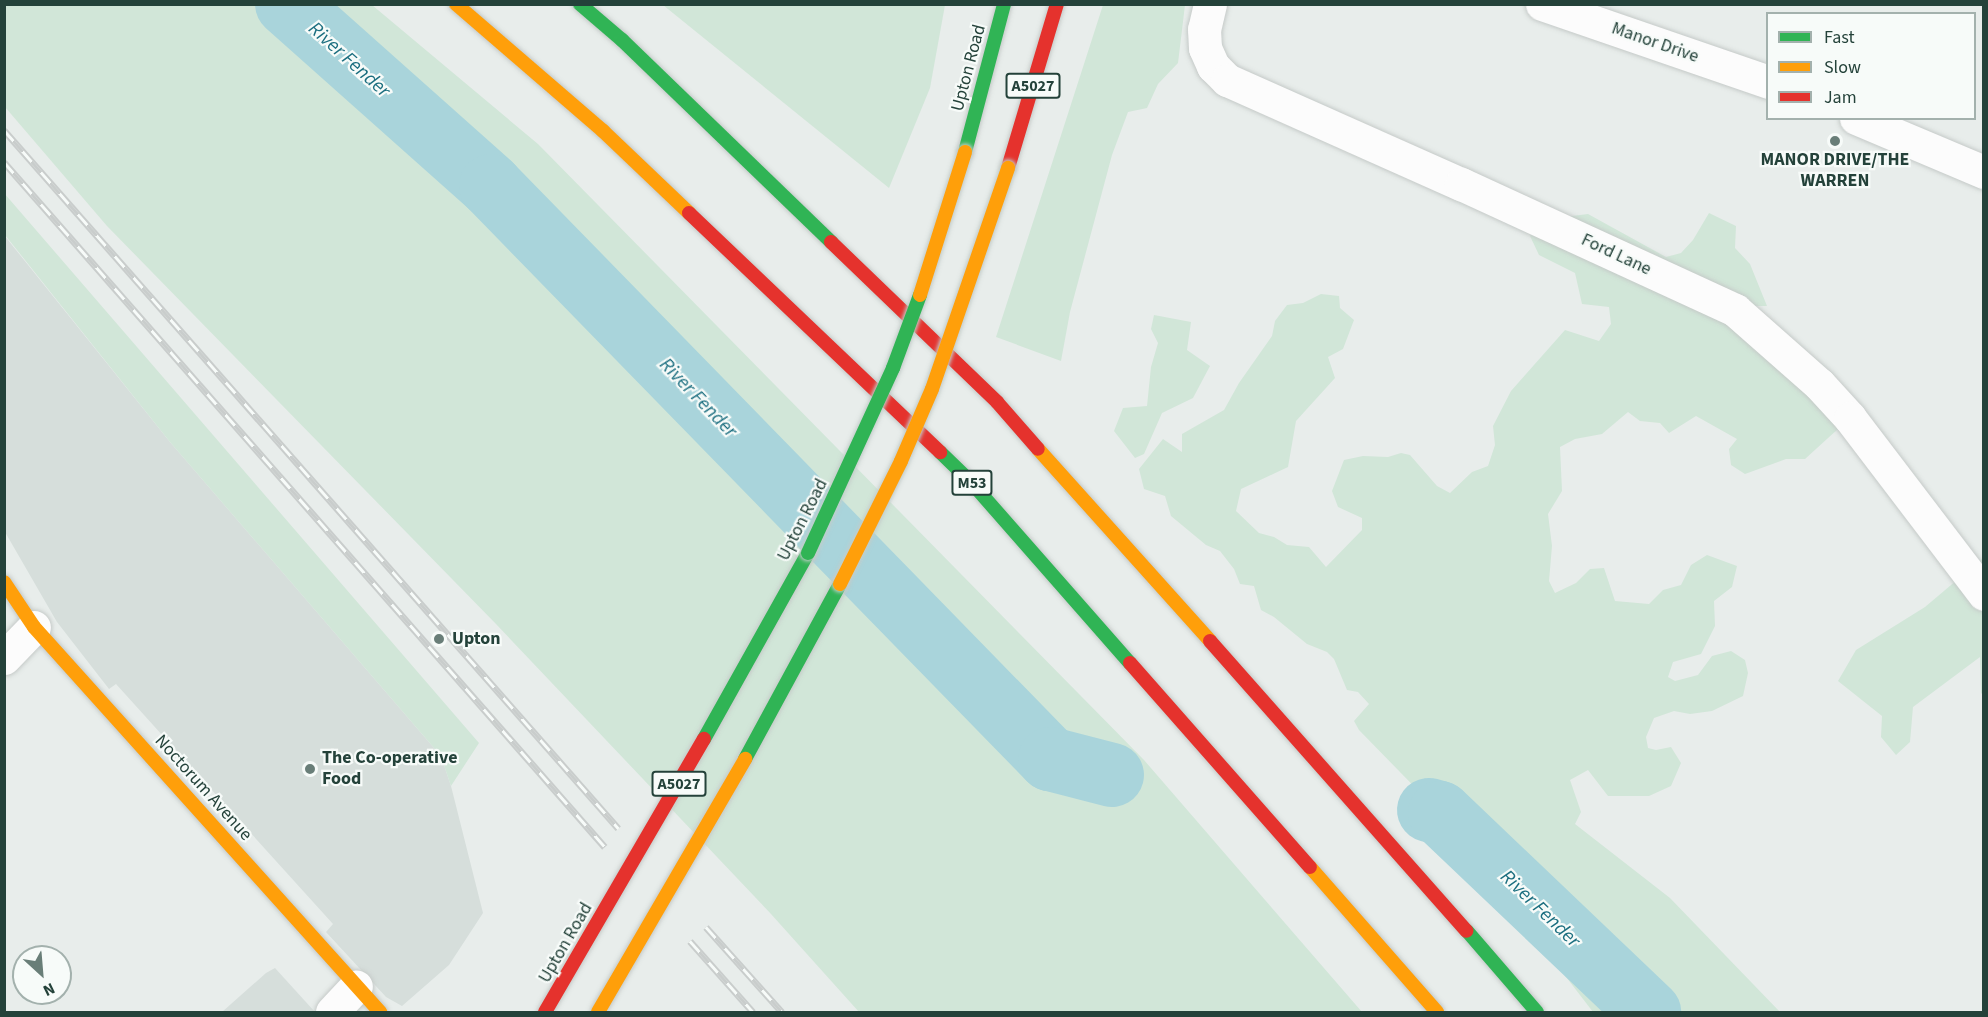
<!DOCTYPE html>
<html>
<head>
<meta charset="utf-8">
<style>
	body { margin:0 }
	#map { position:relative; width:1988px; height:1017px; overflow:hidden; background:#e8edeb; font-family:"Source Sans 3",sans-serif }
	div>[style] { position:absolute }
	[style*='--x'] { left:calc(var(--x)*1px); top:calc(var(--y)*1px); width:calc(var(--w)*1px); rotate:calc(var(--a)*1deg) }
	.built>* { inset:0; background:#d6dedb }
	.green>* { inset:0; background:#d1e6d8 }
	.river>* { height:64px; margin:-32px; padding:0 32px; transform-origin:32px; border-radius:32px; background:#a9d4db }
	.roads { filter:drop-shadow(0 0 2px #c5cac8) drop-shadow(0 0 2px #c5cac8) }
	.street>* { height:33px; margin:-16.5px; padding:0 16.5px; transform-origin:16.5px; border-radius:16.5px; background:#fcfcfc }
	.fast>* { height:14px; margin:-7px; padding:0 7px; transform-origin:7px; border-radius:7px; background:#30b455 }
	.slow>* { height:14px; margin:-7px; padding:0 7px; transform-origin:7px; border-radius:7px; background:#ff9f0a }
	.jam>* { height:14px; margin:-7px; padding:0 7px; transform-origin:7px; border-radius:7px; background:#e5322d }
	.rail>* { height:7px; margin-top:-3.5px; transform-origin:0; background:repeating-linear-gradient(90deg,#f7fbf9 0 14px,#c9cdcc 0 28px); box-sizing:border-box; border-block:2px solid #c9cdcc }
	.bridges { filter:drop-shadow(0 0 2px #c3ccc9) drop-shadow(0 0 2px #c3ccc9) }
	.fast-bridge>* { height:14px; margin:-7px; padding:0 7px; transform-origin:7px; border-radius:7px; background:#30b455 }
	.slow-bridge>* { height:14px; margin:-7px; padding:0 7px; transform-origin:7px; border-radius:7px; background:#ff9f0a }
	.dots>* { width:16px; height:16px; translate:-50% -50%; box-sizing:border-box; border:3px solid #f7fbf9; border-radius:50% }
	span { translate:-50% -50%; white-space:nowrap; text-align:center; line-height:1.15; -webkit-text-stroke:4.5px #f7fbf9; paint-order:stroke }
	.shield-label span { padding:2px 4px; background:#f7fbf9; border:2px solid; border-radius:4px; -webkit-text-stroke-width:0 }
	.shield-label { font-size:16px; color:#24423a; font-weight:700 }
	.street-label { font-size:18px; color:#24423a }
	.poi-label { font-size:18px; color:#24423a; font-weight:700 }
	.left { translate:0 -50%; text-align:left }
	.water-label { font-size:20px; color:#1c6f80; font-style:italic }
	.frame { position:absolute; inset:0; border:6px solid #24423a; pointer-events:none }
	.legend { position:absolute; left:1766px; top:12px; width:210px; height:108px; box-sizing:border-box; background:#f7fbf9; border:2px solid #a3b1ad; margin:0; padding:8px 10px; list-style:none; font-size:18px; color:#24423a }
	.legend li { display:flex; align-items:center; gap:12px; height:30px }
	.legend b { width:30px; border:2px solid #a3b1ad }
	.north { position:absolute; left:12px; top:945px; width:60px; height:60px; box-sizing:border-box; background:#f7fbf9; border:2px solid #a3b1ad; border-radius:50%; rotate:154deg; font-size:16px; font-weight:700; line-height:24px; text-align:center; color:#24423a }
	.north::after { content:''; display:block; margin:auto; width:21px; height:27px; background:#697e78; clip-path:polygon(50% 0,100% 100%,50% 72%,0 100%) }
</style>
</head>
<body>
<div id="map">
	<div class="built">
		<div style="clip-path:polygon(4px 235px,170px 442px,441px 756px,451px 786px,483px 913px,449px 965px,402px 1006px,386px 997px,326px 932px,333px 924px,116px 684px,109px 689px,57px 622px,5px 532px)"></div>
		<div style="clip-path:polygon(275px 968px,315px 1012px,222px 1012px,266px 973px)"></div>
	</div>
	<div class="green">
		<div style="clip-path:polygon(4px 5px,372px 5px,538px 144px,1144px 760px,1362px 1012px,859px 1012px,771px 914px,496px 624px,107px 226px,5px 107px)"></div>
		<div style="clip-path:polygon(663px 5px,945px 5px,930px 88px,889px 188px)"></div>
		<div style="clip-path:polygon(1103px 5px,1185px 5px,1178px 63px,1158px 84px,1147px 108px,1128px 112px,1112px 155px,1070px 312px,1061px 361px,996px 337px)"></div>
		<div style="clip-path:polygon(4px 193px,479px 743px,451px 786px,441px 756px,170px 442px,5px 235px)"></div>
		<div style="clip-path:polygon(1709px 213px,1736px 226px,1735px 248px,1750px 264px,1767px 306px,1752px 306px,1850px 418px,1805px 459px,1786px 459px,1745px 474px,1731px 465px,1729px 449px,1737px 439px,1696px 416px,1669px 433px,1660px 423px,1640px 421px,1628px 412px,1602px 434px,1575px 439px,1560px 447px,1562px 491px,1548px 514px,1552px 546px,1549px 581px,1555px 593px,1576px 583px,1590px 569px,1604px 568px,1615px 601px,1649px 604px,1663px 590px,1681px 585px,1691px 565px,1707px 555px,1737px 566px,1732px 587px,1714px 601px,1715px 626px,1701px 654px,1673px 662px,1668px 677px,1675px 681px,1698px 675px,1712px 656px,1731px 651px,1745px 660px,1748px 673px,1743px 696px,1712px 711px,1690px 714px,1674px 711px,1654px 718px,1646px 737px,1648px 748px,1656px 750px,1671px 747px,1681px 763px,1671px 786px,1649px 796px,1608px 796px,1588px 770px,1570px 780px,1581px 812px,1575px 824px,1670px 898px,1780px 1012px,1593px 1012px,1440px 813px,1359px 730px,1354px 721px,1369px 704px,1358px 692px,1347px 690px,1334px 659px,1327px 652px,1307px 644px,1274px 617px,1261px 610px,1254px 586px,1240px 584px,1234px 569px,1220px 551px,1206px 545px,1171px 516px,1165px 496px,1144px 489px,1139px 469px,1163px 439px,1182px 452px,1182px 434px,1224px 410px,1239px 383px,1272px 336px,1275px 321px,1287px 305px,1303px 303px,1321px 294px,1339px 296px,1340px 308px,1354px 320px,1343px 349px,1328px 357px,1335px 378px,1296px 421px,1288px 467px,1241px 489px,1236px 511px,1259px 533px,1274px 537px,1287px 545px,1309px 547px,1326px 567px,1362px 530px,1362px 518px,1338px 507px,1332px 491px,1344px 460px,1363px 456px,1388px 457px,1401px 453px,1410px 455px,1437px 486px,1450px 493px,1472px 472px,1488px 466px,1495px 445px,1493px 426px,1511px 391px,1565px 330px,1599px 341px,1611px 324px,1609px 307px,1582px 304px,1575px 273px,1539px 255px,1530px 236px,1536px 218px,1541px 220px,1588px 214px,1666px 257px,1681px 253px,1693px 240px)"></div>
		<div style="clip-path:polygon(1154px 315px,1191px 322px,1187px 350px,1210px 366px,1193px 398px,1162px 413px,1144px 454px,1135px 458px,1114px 431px,1123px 408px,1147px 406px,1151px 367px,1158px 343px,1151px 329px)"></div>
		<div style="clip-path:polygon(1983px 558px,1983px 695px,1981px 693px,1980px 657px,1913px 707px,1910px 742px,1896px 755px,1881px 737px,1882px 716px,1838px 681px,1856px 650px,1925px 607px)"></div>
	</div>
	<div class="river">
		<div style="--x:287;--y:4;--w:273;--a:41.7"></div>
		<div style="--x:491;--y:186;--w:801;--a:45.71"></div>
		<div style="--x:1050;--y:759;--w:64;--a:14.5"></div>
		<div style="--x:1429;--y:810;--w:11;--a:15"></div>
		<div style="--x:1440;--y:813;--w:289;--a:43.6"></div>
	</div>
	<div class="roads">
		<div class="street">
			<div style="--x:1210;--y:4;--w:26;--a:103"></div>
			<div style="--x:1204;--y:29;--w:19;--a:87"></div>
			<div style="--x:1205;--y:48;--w:20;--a:66"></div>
			<div style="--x:1213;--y:66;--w:20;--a:45"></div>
			<div style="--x:1227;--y:80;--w:256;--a:24"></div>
			<div style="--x:1461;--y:184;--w:302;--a:24.7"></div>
			<div style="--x:1735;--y:310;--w:112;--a:41.4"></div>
			<div style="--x:1819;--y:384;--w:46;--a:47.6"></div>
			<div style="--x:1850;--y:418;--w:221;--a:52.7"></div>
			<div style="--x:1542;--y:4;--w:239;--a:19"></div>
			<div style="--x:1856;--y:118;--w:139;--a:22.9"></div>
			<div style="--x:4;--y:658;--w:43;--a:-45.9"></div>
			<div style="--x:332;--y:1012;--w:35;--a:-47"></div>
		</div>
		<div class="fast">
			<div style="--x:580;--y:4;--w:55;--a:40.6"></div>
			<div style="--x:622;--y:40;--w:291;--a:44"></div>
			<div style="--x:965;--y:152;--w:153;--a:-75.2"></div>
			<div style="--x:940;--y:452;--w:42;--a:44"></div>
			<div style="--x:970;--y:481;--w:242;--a:48.7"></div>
			<div style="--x:704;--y:739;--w:213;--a:-60.8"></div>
			<div style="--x:745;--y:759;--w:199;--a:-61.5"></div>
			<div style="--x:1467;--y:931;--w:107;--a:49.2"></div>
		</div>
		<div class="slow">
			<div style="--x:456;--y:4;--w:194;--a:40.8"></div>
			<div style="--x:603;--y:131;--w:119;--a:43.6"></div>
			<div style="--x:1038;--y:449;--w:258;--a:48.1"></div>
			<div style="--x:4;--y:582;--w:54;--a:56.3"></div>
			<div style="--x:34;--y:627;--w:518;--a:48.05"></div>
			<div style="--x:1310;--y:867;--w:193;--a:48.8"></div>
			<div style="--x:598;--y:1012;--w:293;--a:-59.8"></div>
		</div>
		<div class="jam">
			<div style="--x:1008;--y:168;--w:171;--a:-73.4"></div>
			<div style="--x:689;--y:213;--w:347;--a:43.6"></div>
			<div style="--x:831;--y:242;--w:231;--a:43.9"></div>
			<div style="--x:997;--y:402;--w:62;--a:48.9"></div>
			<div style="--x:1210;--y:641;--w:387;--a:48.5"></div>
			<div style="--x:1130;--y:663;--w:272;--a:48.6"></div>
			<div style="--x:545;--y:1012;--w:316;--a:-59.8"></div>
		</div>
	</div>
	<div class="rail">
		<div style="--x:4;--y:130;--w:930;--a:48.66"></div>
		<div style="--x:4;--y:162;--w:911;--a:48.74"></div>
		<div style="--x:706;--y:927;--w:114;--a:48.2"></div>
		<div style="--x:690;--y:941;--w:95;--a:48.4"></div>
	</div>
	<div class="bridges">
		<div class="fast-bridge">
			<div style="--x:808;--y:553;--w:204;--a:-65.3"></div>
			<div style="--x:893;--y:368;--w:78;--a:-69.7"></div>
		</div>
		<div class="slow-bridge">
			<div style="--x:920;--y:295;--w:150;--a:-72.5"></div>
			<div style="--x:840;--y:584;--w:137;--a:-63.6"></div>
			<div style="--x:901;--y:461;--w:78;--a:-66.7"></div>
			<div style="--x:932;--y:389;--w:234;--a:-71"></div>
		</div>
	</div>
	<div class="dots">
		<div style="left:1835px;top:141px;background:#697e78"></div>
		<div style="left:439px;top:639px;background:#697e78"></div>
		<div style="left:310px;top:769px;background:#697e78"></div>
	</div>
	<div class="shield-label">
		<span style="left:1033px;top:86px">A5027</span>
		<span style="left:972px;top:483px">M53</span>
		<span style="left:679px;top:784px">A5027</span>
	</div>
	<div class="street-label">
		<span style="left:1655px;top:43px;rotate:19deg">Manor Drive</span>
		<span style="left:969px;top:68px;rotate:-75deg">Upton Road</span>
		<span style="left:1616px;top:255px;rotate:25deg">Ford Lane</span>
		<span style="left:803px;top:520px;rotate:-63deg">Upton Road</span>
		<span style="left:203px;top:788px;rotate:48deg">Noctorum Avenue</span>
		<span style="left:566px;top:943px;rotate:-60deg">Upton Road</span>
	</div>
	<div class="poi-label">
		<span style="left:1835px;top:171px">MANOR DRIVE/THE<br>WARREN</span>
		<span class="left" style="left:452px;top:639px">Upton</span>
		<span class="left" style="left:322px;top:769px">The Co-operative<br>Food</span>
	</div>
	<div class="water-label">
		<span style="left:349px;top:60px;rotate:42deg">River Fender</span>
		<span style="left:698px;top:398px;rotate:46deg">River Fender</span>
		<span style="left:1540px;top:909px;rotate:44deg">River Fender</span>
	</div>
	<div class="frame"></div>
	<ul class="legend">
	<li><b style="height:8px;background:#30b455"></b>Fast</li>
	<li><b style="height:8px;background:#ff9f0a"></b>Slow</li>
	<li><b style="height:8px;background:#e5322d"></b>Jam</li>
	</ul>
	<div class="north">N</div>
</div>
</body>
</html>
